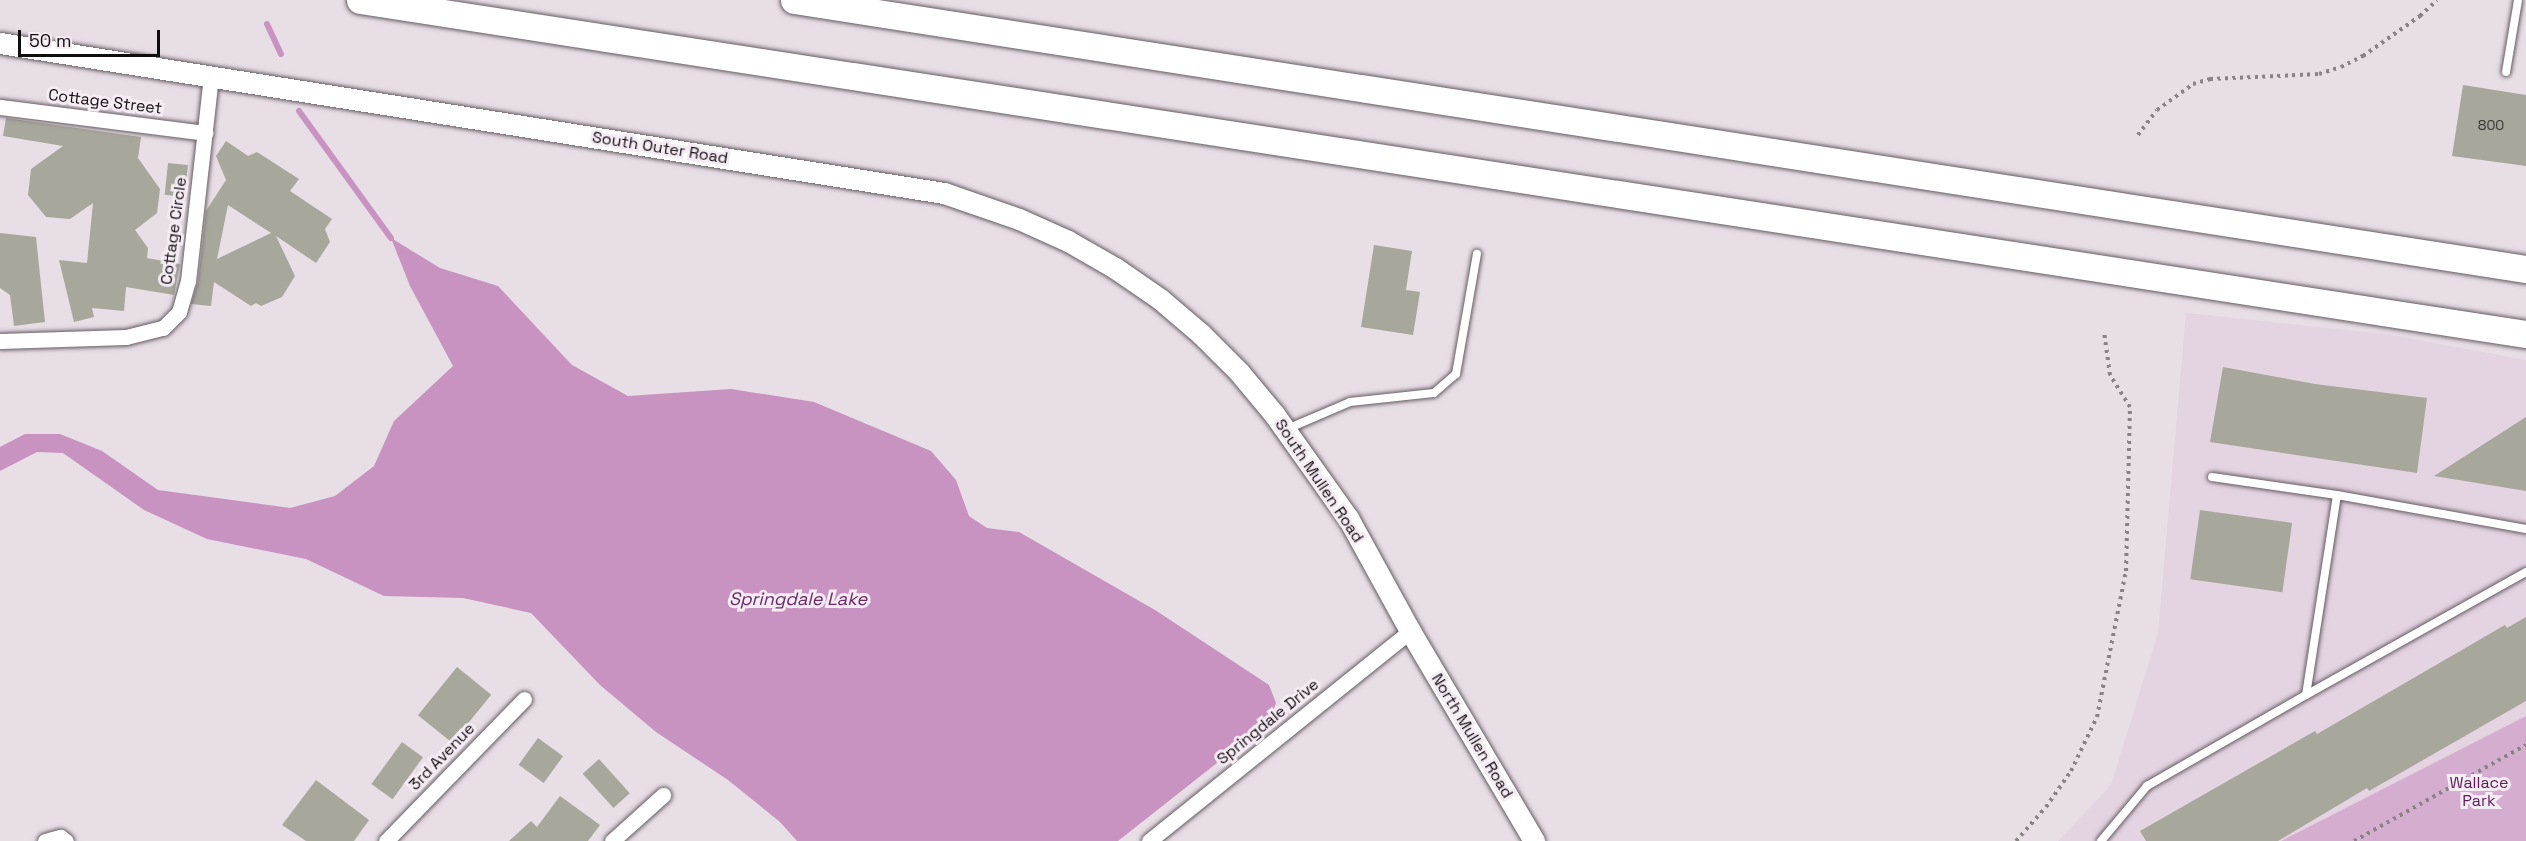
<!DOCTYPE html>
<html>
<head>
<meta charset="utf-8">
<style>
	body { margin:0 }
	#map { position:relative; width:2526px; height:841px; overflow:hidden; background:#e8dee6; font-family:"Space Grotesk",sans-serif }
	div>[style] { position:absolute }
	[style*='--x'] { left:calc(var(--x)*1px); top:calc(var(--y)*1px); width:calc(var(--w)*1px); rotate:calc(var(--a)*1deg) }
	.built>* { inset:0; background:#e4d3e1 }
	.green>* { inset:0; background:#d5adcf }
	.water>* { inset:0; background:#c892c1 }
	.stream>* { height:6px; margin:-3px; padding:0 3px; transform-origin:3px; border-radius:3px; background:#c892c1 }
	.building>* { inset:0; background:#a8a79c; transform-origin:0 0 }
	.path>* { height:4px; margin-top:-2px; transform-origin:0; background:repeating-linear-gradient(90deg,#898287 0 3px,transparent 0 7.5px) }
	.roads { filter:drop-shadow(0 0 2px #645b62) drop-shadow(0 0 2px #645b62) }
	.lane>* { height:8px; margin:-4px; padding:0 4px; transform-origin:4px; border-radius:4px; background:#fff }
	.street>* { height:15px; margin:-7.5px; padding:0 7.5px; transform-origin:7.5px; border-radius:7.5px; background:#fff }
	.secondary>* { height:21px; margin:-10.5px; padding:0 10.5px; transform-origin:10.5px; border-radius:10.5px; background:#fff }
	.highway>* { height:27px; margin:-13.5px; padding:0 13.5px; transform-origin:13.5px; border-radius:13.5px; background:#fff }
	span { translate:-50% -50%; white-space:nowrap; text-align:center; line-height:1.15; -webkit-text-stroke:6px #f5ebf4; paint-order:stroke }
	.number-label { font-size:14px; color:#363432 }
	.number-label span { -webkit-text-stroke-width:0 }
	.street-label { font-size:16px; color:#100d0f }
	.park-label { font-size:16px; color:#5c1c56 }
	.water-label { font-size:18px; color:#6a2a64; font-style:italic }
	.scale { position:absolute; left:18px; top:30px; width:142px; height:27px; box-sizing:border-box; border:3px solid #100d0f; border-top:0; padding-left:8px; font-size:18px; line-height:21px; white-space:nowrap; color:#100d0f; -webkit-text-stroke:4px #f5ebf4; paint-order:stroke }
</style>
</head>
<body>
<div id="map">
	<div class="built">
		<div style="clip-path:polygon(2186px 313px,2386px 334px,2526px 360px,2526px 716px,2282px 841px,2058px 841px,2111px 785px,2158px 633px)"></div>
	</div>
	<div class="green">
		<div style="clip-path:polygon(2526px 716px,2526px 841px,2281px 841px)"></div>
	</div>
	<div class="water">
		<div style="clip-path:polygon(391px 238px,440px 268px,498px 286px,572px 365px,628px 396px,731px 389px,814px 402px,931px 451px,956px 480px,969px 516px,987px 528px,1019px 532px,1155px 610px,1269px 685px,1276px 703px,1269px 722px,1118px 841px,797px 841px,780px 822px,728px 780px,656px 732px,600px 685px,531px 613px,463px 598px,384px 596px,306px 559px,207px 539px,144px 510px,63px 453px,37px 452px,0 471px,0 447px,25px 434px,60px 434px,102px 451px,158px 490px,290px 508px,335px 496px,374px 466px,394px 421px,453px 366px,410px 286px)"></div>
	</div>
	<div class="stream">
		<div style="--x:267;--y:24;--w:33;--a:65"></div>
		<div style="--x:299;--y:111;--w:157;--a:54.1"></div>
	</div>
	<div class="building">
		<div style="clip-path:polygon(2463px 85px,2526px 95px,2526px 166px,2452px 156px)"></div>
		<div style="clip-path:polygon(6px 118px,141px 137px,138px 158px,160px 189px,157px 213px,135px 230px,148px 248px,147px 258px,180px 264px,174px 295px,126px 287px,124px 311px,92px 308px,94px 317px,74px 322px,59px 260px,87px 263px,93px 203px,70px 219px,46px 217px,28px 195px,31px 169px,63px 146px,3px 136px)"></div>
		<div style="clip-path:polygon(evenodd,226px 141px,248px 156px,257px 152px,299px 179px,290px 191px,332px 219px,325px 229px,330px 242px,316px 263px,276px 236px,295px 276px,282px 297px,261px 306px,256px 303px,251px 306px,214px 282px,211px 306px,191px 304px,198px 282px,206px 211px,226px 180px,216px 156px,226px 141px,228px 205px,271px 233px,217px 259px,228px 205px)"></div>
		<div style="left:168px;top:163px;width:20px;height:32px;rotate:6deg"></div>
		<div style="clip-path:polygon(0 233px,36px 237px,45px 322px,14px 326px,10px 295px,0 288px)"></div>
		<div style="clip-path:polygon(1374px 245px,1412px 251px,1406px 290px,1420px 292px,1413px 335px,1361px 327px)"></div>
		<div style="clip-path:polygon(2223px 367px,2315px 384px,2427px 398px,2417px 473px,2210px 442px)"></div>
		<div style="clip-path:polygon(2526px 417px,2526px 491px,2434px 476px)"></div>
		<div style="left:2200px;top:510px;width:93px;height:70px;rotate:8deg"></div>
		<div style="clip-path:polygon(2526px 617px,2526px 701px,2369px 791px,2367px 788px,2278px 841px,2146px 841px,2140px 831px,2315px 731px,2317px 734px,2505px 625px,2507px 628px)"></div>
		<div style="left:457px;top:667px;width:44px;height:62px;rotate:39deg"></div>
		<div style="left:538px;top:738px;width:31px;height:33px;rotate:36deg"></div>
		<div style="left:402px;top:742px;width:26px;height:52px;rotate:36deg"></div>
		<div style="left:599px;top:759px;width:46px;height:22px;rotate:48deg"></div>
		<div style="clip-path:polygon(316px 780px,369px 820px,354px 841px,306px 841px,282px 825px)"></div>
		<div style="clip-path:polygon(560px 796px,600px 825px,588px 841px,509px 841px,531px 821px,537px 827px)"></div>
	</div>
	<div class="path">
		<div style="--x:2138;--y:135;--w:31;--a:-53"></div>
		<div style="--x:2157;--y:110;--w:44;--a:-35.8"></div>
		<div style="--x:2193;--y:84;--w:18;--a:-16"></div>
		<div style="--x:2210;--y:79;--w:109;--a:-2.6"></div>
		<div style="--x:2319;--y:74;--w:23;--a:-18"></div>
		<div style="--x:2341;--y:67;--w:25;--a:-27"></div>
		<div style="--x:2363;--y:56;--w:70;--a:-35.1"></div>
		<div style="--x:2420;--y:16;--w:23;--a:-43"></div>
		<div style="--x:2016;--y:841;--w:45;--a:-48.6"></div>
		<div style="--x:2046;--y:807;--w:44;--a:-55.2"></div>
		<div style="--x:2071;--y:771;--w:60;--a:-64.3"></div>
		<div style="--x:2097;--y:717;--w:149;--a:-78.8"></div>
		<div style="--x:2126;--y:571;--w:164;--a:-88.6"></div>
		<div style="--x:2130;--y:407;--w:38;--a:-122"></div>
		<div style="--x:2110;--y:375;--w:44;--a:-97.8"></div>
		<div style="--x:2354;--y:841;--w:197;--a:-29.2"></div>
	</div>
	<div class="roads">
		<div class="lane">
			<div style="--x:2506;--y:72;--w:73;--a:-80.5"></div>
			<div style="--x:1287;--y:429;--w:69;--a:-23.2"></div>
			<div style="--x:1350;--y:402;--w:84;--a:-6.1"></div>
			<div style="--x:1434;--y:393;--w:29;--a:-41"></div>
			<div style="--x:1456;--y:374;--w:122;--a:-80.1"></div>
			<div style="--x:2212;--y:477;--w:126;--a:8.2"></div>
			<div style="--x:2337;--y:495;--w:192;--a:10.2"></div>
			<div style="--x:2337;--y:495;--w:202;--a:98.8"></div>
			<div style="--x:2306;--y:695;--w:252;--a:-29.2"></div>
			<div style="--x:2101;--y:841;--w:72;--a:-50.1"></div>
			<div style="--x:2147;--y:786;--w:183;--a:-29.8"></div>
		</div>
		<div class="street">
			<div style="--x:0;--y:107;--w:207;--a:7.2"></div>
			<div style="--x:0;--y:341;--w:126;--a:-1.8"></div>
			<div style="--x:126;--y:337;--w:38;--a:-14"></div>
			<div style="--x:163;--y:328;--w:23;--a:-45"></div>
			<div style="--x:179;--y:312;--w:32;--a:-74"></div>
			<div style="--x:188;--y:281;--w:205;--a:-83.6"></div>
			<div style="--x:45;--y:841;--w:16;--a:-15"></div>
			<div style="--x:60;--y:837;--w:7;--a:34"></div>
			<div style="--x:386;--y:841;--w:198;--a:-45.8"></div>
			<div style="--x:612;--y:841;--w:69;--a:-42"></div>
			<div style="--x:1149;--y:841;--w:335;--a:-38.8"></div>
		</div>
		<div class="secondary">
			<div style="--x:0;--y:43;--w:956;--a:9.03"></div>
			<div style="--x:944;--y:193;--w:79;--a:19.1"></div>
			<div style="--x:1019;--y:219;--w:54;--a:24.2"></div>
			<div style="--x:1068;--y:241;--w:54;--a:29.9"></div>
			<div style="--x:1115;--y:268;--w:55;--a:34.6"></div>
			<div style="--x:1160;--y:299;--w:54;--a:40.5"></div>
			<div style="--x:1201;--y:334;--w:54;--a:45"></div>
			<div style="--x:1239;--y:372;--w:55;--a:50.2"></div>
			<div style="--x:1274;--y:414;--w:128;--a:54.6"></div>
			<div style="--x:1348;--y:518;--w:129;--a:61.2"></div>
			<div style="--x:1410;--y:631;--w:244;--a:59.4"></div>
		</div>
		<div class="highway">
			<div style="--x:360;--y:0;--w:2192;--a:8.77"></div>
			<div style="--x:794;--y:0;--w:1753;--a:8.83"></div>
		</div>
	</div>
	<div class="number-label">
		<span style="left:2491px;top:125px">800</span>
	</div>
	<div class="street-label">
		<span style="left:105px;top:102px;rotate:7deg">Cottage Street</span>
		<span style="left:660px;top:148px;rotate:9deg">South Outer Road</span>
		<span style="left:174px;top:231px;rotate:-82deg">Cottage Circle</span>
		<span style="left:1319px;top:481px;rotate:56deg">South Mullen Road</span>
		<span style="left:1268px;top:722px;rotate:-39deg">Springdale Drive</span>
		<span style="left:1472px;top:736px;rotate:59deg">North Mullen Road</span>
		<span style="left:442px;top:757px;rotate:-46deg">3rd Avenue</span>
	</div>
	<div class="park-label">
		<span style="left:2479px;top:792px">Wallace<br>Park</span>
	</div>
	<div class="water-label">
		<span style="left:798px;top:599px">Springdale Lake</span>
	</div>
	<div class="scale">50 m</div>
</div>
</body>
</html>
